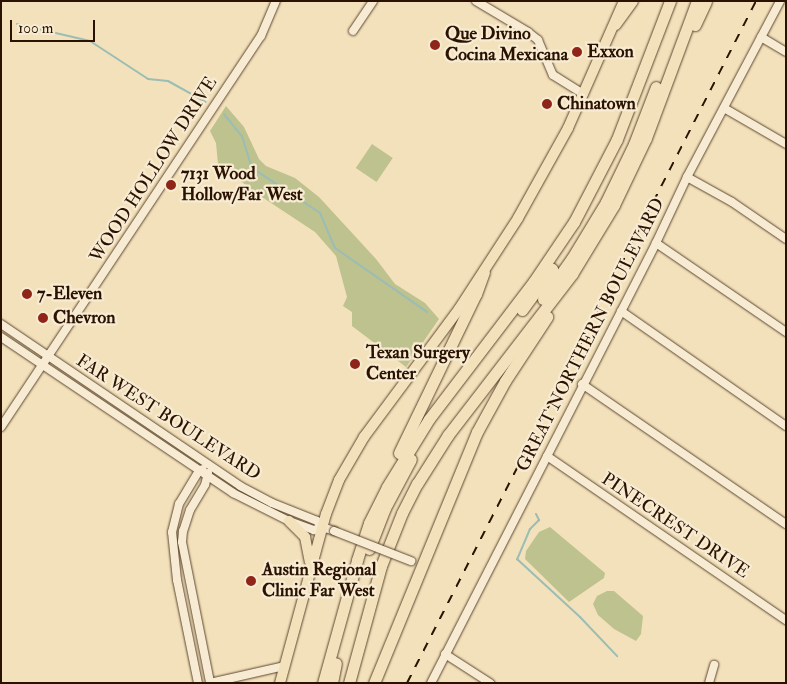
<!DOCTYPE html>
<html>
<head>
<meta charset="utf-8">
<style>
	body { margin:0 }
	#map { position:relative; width:787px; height:684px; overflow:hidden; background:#f3e1bb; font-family:"IM FELL Double Pica",serif }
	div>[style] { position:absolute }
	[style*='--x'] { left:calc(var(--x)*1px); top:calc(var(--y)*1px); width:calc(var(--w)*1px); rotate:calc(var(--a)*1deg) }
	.green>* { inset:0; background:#bdc28f; transform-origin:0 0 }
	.stream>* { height:2px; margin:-1px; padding:0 1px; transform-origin:1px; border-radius:1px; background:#9bbdb4 }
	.roads { filter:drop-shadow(0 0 1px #5d462f) drop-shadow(0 0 1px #5d462f) }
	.minor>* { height:8px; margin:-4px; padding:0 4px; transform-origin:4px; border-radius:4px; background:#f7ecd3 }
	.major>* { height:10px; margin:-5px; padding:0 5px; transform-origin:5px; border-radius:5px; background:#f3e1bb }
	.highway>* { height:11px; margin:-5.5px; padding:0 5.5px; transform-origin:5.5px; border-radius:5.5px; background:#f3e1bb }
	.rail>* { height:2px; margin-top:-1px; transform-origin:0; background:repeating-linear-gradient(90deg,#2b1200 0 9px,transparent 0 18px) }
	.bridges { filter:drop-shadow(0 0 1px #5d462f) drop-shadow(0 0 1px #5d462f) }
	.minor-bridge>* { height:8px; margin:-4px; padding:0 4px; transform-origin:4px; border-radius:4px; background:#f7ecd3 }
	.dots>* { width:14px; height:14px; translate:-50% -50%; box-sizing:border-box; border:2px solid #f7ecd3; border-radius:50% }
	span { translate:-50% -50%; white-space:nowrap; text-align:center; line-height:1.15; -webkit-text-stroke:4.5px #f7ecd3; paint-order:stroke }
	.poi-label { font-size:18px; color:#2b1200; font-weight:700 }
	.left { translate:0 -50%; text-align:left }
	.street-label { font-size:18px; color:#2b1200 }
	.frame { position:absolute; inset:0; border:2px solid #2b1200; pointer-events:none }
	.scale { position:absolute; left:10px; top:20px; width:85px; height:22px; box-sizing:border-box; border:2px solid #2b1200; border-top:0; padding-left:6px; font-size:15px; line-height:18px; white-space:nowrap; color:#2b1200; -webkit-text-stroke:4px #f7ecd3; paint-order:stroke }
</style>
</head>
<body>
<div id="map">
	<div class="green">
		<div style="clip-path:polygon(226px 106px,244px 127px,259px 159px,266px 166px,295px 178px,319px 197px,376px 259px,395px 284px,425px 303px,439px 319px,406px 367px,352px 326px,352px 312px,343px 306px,347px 297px,336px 256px,315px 232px,262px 197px,218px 164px,216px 143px,210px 131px)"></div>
		<div style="left:372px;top:144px;width:25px;height:29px;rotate:34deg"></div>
		<div style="clip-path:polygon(550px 527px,605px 573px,604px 578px,569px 602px,525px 559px,526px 551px,539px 532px)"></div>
		<div style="clip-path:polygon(607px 591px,614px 591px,643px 616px,641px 634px,636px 641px,614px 629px,598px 615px,593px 604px,597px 596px)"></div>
	</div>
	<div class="stream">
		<div style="--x:17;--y:24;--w:75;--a:13.1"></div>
		<div style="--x:90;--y:41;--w:69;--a:33.2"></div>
		<div style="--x:148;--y:79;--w:20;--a:6"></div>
		<div style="--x:168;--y:81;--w:43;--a:28.9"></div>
		<div style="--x:224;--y:114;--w:28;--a:51"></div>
		<div style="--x:242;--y:136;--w:34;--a:73"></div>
		<div style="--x:252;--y:168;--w:82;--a:33.5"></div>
		<div style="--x:320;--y:213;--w:38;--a:67"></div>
		<div style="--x:335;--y:248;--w:112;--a:34.8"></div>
		<div style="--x:536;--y:514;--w:7;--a:63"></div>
		<div style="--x:539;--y:520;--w:13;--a:135"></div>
		<div style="--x:530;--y:529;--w:33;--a:113"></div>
		<div style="--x:517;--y:559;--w:86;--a:42.6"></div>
		<div style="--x:580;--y:617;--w:54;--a:46.5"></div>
	</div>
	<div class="roads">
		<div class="minor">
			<div style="--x:476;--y:1;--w:61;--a:30.8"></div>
			<div style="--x:528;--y:32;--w:13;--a:39"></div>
			<div style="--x:538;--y:40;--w:38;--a:67"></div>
			<div style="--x:553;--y:75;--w:36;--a:32"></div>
			<div style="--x:353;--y:31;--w:36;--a:-56"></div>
			<div style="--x:761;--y:37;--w:29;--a:31"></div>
			<div style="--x:724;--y:108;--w:72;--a:30.1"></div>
			<div style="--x:687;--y:177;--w:51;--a:29.1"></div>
			<div style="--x:732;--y:202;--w:65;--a:34.4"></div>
			<div style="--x:656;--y:243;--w:158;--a:34.4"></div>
			<div style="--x:621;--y:311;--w:201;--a:34.9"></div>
			<div style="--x:1;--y:324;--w:289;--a:34.1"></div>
			<div style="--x:240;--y:486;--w:36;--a:28"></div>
			<div style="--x:272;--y:503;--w:48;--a:21.8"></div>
			<div style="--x:317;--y:521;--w:8;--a:50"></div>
			<div style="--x:322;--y:527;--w:13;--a:18"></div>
			<div style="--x:1;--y:337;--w:280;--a:33.9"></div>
			<div style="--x:233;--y:493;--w:63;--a:26.6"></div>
			<div style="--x:289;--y:521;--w:27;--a:20"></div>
			<div style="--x:314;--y:530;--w:9;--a:-21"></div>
			<div style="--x:582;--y:384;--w:247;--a:34.5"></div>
			<div style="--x:1;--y:427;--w:470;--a:-56.4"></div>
			<div style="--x:261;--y:36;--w:38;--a:-67"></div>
			<div style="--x:547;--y:456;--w:290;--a:34.5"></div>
			<div style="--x:208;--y:473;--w:12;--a:104"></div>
			<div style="--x:205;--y:485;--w:29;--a:121"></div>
			<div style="--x:190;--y:510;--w:22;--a:108"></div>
			<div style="--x:183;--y:531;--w:11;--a:95"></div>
			<div style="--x:182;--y:542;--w:143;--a:78.7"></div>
			<div style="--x:445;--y:654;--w:54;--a:32.8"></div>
			<div style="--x:198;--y:683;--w:105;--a:-101.5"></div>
			<div style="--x:177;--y:580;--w:48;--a:-95.9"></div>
			<div style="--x:172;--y:532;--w:29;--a:-76"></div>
			<div style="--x:179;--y:504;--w:39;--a:-59"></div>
			<div style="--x:199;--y:471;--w:4;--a:-27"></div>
			<div style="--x:210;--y:683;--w:77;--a:-12.8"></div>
			<div style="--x:431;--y:683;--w:494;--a:-62.9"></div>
			<div style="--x:656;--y:243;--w:73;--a:-64.8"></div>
			<div style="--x:687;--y:177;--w:199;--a:-62.1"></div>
			<div style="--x:709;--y:683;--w:19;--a:-74"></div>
		</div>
		<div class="major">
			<div style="--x:289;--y:521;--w:23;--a:45"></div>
			<div style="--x:305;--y:537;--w:25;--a:79"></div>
			<div style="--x:280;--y:683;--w:175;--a:-74.8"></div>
			<div style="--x:326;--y:514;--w:36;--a:-69"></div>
			<div style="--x:339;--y:480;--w:50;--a:-59.8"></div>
			<div style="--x:364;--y:437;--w:159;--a:-53.4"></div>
			<div style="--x:459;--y:309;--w:108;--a:-57"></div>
			<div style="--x:518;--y:218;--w:103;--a:-60.9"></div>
			<div style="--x:568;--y:128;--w:139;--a:-66.2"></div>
		</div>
		<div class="highway">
			<div style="--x:615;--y:24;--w:29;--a:-54"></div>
			<div style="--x:695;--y:25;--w:26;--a:-65"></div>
			<div style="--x:543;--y:299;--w:50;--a:-54.7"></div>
			<div style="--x:572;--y:258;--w:66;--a:-58.7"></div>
			<div style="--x:606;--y:202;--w:64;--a:-64.2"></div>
			<div style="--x:634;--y:144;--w:61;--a:-68.9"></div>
			<div style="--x:522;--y:310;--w:51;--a:-53.8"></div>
			<div style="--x:399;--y:453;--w:177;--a:-64.2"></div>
			<div style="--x:476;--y:294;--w:23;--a:-70"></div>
			<div style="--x:369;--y:549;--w:44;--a:-68.7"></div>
			<div style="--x:385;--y:508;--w:55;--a:-62"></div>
			<div style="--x:323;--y:683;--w:128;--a:-74.5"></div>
			<div style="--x:357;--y:560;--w:39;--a:-72"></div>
			<div style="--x:369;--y:523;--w:40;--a:-63.4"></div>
			<div style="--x:387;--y:487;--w:80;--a:-58.3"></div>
			<div style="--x:429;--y:419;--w:173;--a:-52.7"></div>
			<div style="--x:534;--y:281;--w:71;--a:-55.9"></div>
			<div style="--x:574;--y:222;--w:93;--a:-62.6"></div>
			<div style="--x:617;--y:139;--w:148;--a:-69"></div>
			<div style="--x:332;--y:683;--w:20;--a:-79"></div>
			<div style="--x:349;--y:683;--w:121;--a:-74.7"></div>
			<div style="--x:381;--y:566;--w:57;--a:-68.4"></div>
			<div style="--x:402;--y:513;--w:33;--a:-63"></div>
			<div style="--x:417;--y:484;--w:58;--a:-57.7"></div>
			<div style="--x:448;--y:435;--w:203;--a:-52.4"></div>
			<div style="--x:572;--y:274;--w:81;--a:-58.7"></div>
			<div style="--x:614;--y:205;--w:74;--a:-64.5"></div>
			<div style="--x:646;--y:138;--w:146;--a:-69.6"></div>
			<div style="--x:374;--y:683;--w:271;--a:-67.7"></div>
			<div style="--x:477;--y:432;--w:58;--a:-61.2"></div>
			<div style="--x:505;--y:381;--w:77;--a:-56.7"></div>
		</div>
	</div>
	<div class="rail">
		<div style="--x:407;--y:683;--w:766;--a:-62.9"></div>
	</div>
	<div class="bridges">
		<div class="minor-bridge">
			<div style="--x:334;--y:531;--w:83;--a:21.3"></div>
		</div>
	</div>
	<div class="dots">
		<div style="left:435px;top:45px;background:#8f2418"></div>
		<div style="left:577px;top:52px;background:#8f2418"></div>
		<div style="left:547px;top:104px;background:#8f2418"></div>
		<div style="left:171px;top:185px;background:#8f2418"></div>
		<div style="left:27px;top:294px;background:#8f2418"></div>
		<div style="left:43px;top:318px;background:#8f2418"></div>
		<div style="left:355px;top:364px;background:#8f2418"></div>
		<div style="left:251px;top:581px;background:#8f2418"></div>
	</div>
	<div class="poi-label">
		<span class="left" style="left:445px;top:45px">Que Divino<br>Cocina Mexicana</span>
		<span class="left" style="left:587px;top:52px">Exxon</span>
		<span class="left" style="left:557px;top:104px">Chinatown</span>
		<span class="left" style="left:181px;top:185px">7131 Wood<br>Hollow/Far West</span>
		<span class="left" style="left:37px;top:294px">7-Eleven</span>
		<span class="left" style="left:53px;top:318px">Chevron</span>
		<span class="left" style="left:366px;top:364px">Texan Surgery<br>Center</span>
		<span class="left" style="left:262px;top:581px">Austin Regional<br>Clinic Far West</span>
	</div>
	<div class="street-label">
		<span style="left:154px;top:170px;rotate:-57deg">WOOD HOLLOW DRIVE</span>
		<span style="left:591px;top:335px;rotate:-63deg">GREAT NORTHERN BOULEVARD</span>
		<span style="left:168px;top:418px;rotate:33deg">FAR WEST BOULEVARD</span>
		<span style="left:675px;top:526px;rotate:34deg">PINECREST DRIVE</span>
	</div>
	<div class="frame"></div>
	<div class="scale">100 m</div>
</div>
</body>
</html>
